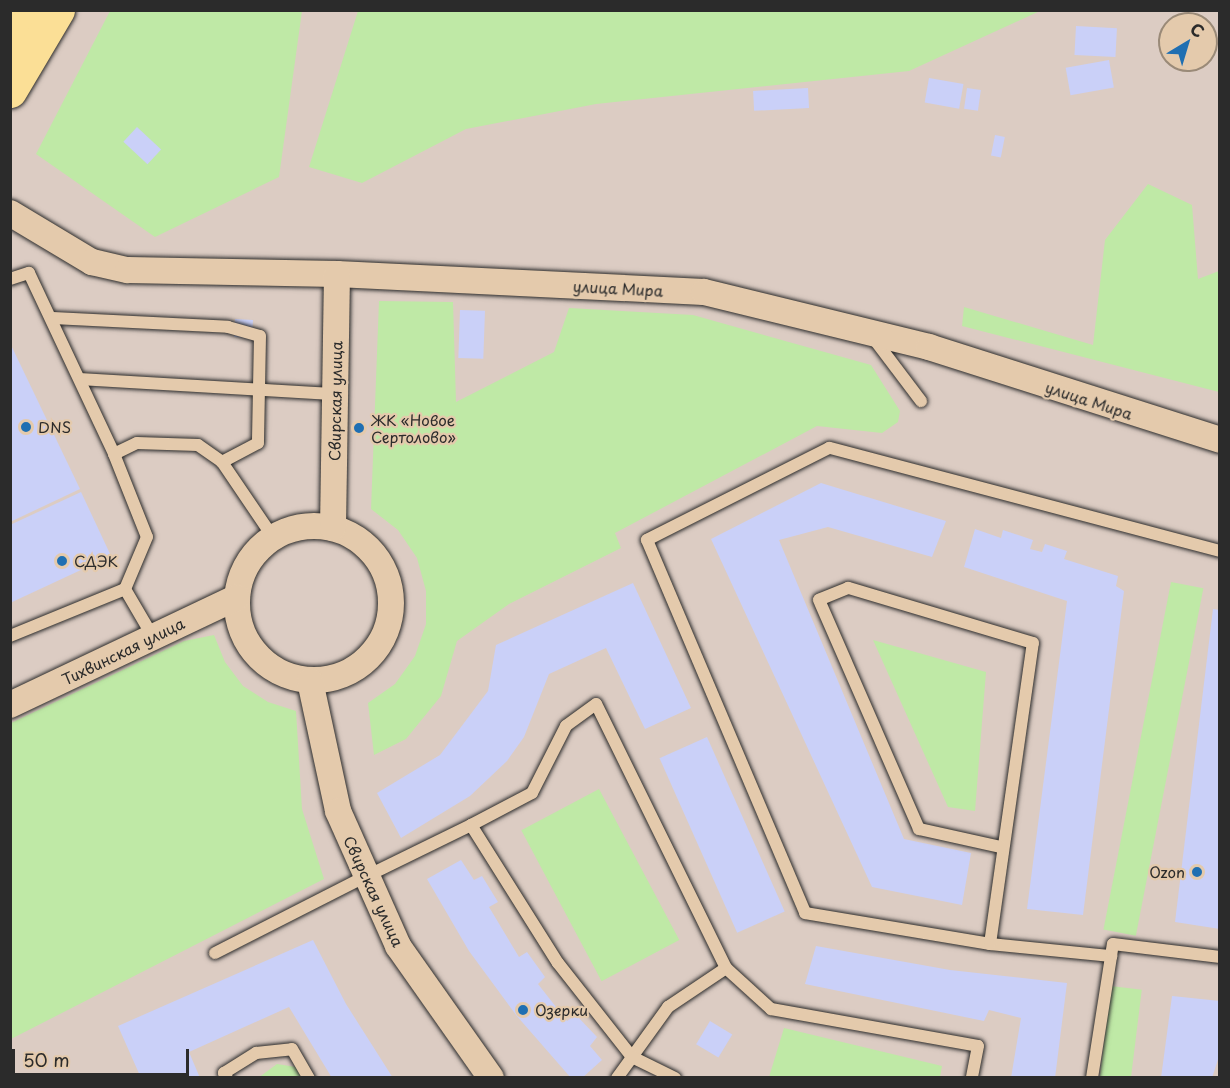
<!DOCTYPE html>
<html>
<head>
<meta charset="utf-8">
<style>
	body { margin:0 }
	#map { position:relative; width:1230px; height:1088px; overflow:hidden; background:#dcccc3; font-family:"Playpen Sans",sans-serif }
	div>[style] { position:absolute }
	[style*='--x'] { left:calc(var(--x)*1px); top:calc(var(--y)*1px); width:calc(var(--w)*1px); rotate:calc(var(--a)*1deg) }
	.green>* { inset:0; background:#bfe9a6; transform-origin:0 0 }
	.building>* { inset:0; background:#cad0f8; transform-origin:0 0 }
	.roads { filter:drop-shadow(0 0 2px #2b2b2b) drop-shadow(0 0 2px #2b2b2b) }
	.service>* { height:12px; margin:-6px; padding:0 6px; transform-origin:6px; border-radius:6px; background:#e4caac }
	.minor>* { height:26px; margin:-13px; padding:0 13px; transform-origin:13px; border-radius:13px; background:#e4caac }
	.minor>.ring { margin:-13px; padding:0; box-sizing:content-box; background:none; border:26px solid #e4caac; border-radius:50% }
	.primary>* { height:33px; margin:-16.5px; padding:0 16.5px; transform-origin:16.5px; border-radius:16.5px; background:#fbdf96 }
	.dots>* { width:16px; height:16px; translate:-50% -50%; box-sizing:border-box; border:3px solid #e4caac; border-radius:50% }
	span { translate:-50% -50%; white-space:nowrap; text-align:center; line-height:1.15; -webkit-text-stroke:4.5px #e4caac; paint-order:stroke }
	.street-label { font-size:15px; color:#2b2b2b }
	.poi-label { font-size:15px; color:#2b2b2b }
	.left { translate:0 -50%; text-align:left }
	.right { translate:-100% -50%; text-align:right }
	.frame { position:absolute; inset:0; border:12px solid #2b2b2b; pointer-events:none }
	.north { position:absolute; left:1158px; top:12px; width:60px; height:60px; box-sizing:border-box; background:#e4caac; border:2px solid #9a8a78; border-radius:50%; rotate:38deg; font-size:16px; font-weight:700; line-height:24px; text-align:center; color:#2b2b2b }
	.north::after { content:''; display:block; margin:auto; width:21px; height:27px; background:#1f6fb2; clip-path:polygon(50% 0,100% 100%,50% 72%,0 100%) }
	.scale { position:absolute; left:12px; top:1049px; width:177px; height:27px; box-sizing:border-box; border:3px solid #2b2b2b; border-top:0; padding-left:8px; font-size:18px; line-height:21px; white-space:nowrap; color:#2b2b2b; -webkit-text-stroke:4px #e4caac; paint-order:stroke }
</style>
</head>
<body>
<div id="map">
	<div class="green">
		<div style="clip-path:polygon(110px 11px,302px 11px,279px 177px,155px 237px,36px 154px)"></div>
		<div style="clip-path:polygon(358px 11px,358px 10px,1040px 11px,909px 71px,596px 104px,466px 129px,362px 183px,309px 167px)"></div>
		<div style="clip-path:polygon(1148px 184px,1192px 205px,1198px 279px,1219px 271px,1219px 392px,962px 326px,964px 307px,1093px 345px,1105px 240px)"></div>
		<div style="clip-path:polygon(379px 301px,453px 302px,456px 402px,554px 352px,569px 308px,693px 315px,871px 365px,900px 411px,898px 422px,882px 433px,817px 426px,615px 533px,621px 548px,509px 604px,457px 641px,441px 696px,406px 739px,374px 755px,368px 703px,395px 684px,415px 656px,426px 624px,426px 591px,417px 558px,398px 530px,371px 509px)"></div>
		<div style="left:1171px;top:582px;width:33px;height:354px;rotate:11deg"></div>
		<div style="clip-path:polygon(214px 635px,225px 662px,243px 686px,268px 702px,296px 711px,302px 809px,324px 879px,11px 1039px,11px 723px,184px 641px)"></div>
		<div style="clip-path:polygon(873px 640px,986px 672px,975px 811px,948px 807px)"></div>
		<div style="left:599px;top:789px;width:171px;height:88px;rotate:62deg"></div>
		<div style="left:1111px;top:986px;width:31px;height:93px;rotate:7deg"></div>
		<div style="clip-path:polygon(784px 1028px,942px 1066px,940px 1077px,769px 1077px)"></div>
		<div style="clip-path:polygon(277px 1064px,296px 1067px,302px 1078px,258px 1078px)"></div>
	</div>
	<div class="building">
		<div style="left:1076px;top:26px;width:41px;height:29px;rotate:3deg"></div>
		<div style="left:1109px;top:60px;width:28px;height:44px;rotate:80deg"></div>
		<div style="left:929px;top:78px;width:35px;height:25px;rotate:10deg"></div>
		<div style="left:808px;top:88px;width:20px;height:55px;rotate:87deg"></div>
		<div style="left:967px;top:88px;width:14px;height:21px;rotate:8deg"></div>
		<div style="left:137px;top:127px;width:33px;height:20px;rotate:43deg"></div>
		<div style="left:995px;top:135px;width:10px;height:21px;rotate:11deg"></div>
		<div style="left:460px;top:310px;width:25px;height:48px;rotate:2deg"></div>
		<div style="left:235px;top:319px;width:18px;height:18px;rotate:3deg"></div>
		<div style="clip-path:polygon(10px 343px,80px 489px,10px 522px)"></div>
		<div style="clip-path:polygon(821px 483px,946px 521px,932px 557px,828px 527px,779px 540px,904px 839px,971px 853px,962px 905px,872px 887px,711px 539px)"></div>
		<div style="clip-path:polygon(81px 492px,111px 556px,10px 603px,10px 525px)"></div>
		<div style="clip-path:polygon(975px 529px,1001px 538px,1003px 530px,1033px 540px,1030px 549px,1042px 552px,1045px 544px,1067px 551px,1064px 559px,1118px 576px,1116px 586px,1124px 591px,1083px 915px,1027px 909px,1067px 601px,964px 567px)"></div>
		<div style="clip-path:polygon(633px 583px,691px 708px,645px 729px,606px 648px,549px 674px,524px 737px,507px 761px,470px 796px,401px 838px,377px 793px,440px 755px,488px 691px,496px 645px)"></div>
		<div style="clip-path:polygon(1213px 609px,1220px 610px,1220px 929px,1175px 922px)"></div>
		<div style="left:707px;top:737px;width:191px;height:52px;rotate:66deg"></div>
		<div style="clip-path:polygon(461px 860px,474px 880px,482px 876px,498px 902px,489px 907px,519px 957px,527px 952px,545px 977px,538px 984px,567px 1021px,576px 1015px,597px 1037px,590px 1046px,602px 1060px,582px 1078px,571px 1078px,516px 1015px,469px 951px,427px 879px)"></div>
		<div style="clip-path:polygon(313px 940px,346px 1004px,393px 1078px,332px 1078px,289px 1007px,189px 1052px,200px 1078px,141px 1078px,118px 1026px)"></div>
		<div style="clip-path:polygon(816px 946px,950px 970px,1067px 983px,1055px 1078px,1011px 1078px,1021px 1018px,989px 1010px,984px 1021px,805px 984px)"></div>
		<div style="clip-path:polygon(1172px 996px,1220px 1001px,1220px 1053px,1212px 1078px,1161px 1078px)"></div>
		<div style="left:710px;top:1021px;width:26px;height:27px;rotate:31deg"></div>
	</div>
	<div class="roads">
		<div class="service">
			<div style="--x:10;--y:279;--w:20;--a:-18"></div>
			<div style="--x:29;--y:273;--w:200;--a:64.8"></div>
			<div style="--x:114;--y:454;--w:89;--a:68.3"></div>
			<div style="--x:147;--y:537;--w:56;--a:112.9"></div>
			<div style="--x:53;--y:318;--w:175;--a:2.9"></div>
			<div style="--x:228;--y:327;--w:33;--a:16"></div>
			<div style="--x:260;--y:336;--w:107;--a:91.1"></div>
			<div style="--x:258;--y:443;--w:41;--a:152.2"></div>
			<div style="--x:871;--y:335;--w:83;--a:52.9"></div>
			<div style="--x:81;--y:379;--w:254;--a:3.4"></div>
			<div style="--x:114;--y:454;--w:25;--a:-26"></div>
			<div style="--x:137;--y:443;--w:61;--a:1.9"></div>
			<div style="--x:198;--y:445;--w:29;--a:35"></div>
			<div style="--x:222;--y:462;--w:91;--a:55.8"></div>
			<div style="--x:1220;--y:551;--w:404;--a:-165.2"></div>
			<div style="--x:829;--y:448;--w:204;--a:153.2"></div>
			<div style="--x:647;--y:540;--w:405;--a:67"></div>
			<div style="--x:805;--y:913;--w:188;--a:9.5"></div>
			<div style="--x:990;--y:944;--w:122;--a:5.7"></div>
			<div style="--x:1111;--y:956;--w:12;--a:-81"></div>
			<div style="--x:1113;--y:944;--w:108;--a:6.9"></div>
			<div style="--x:10;--y:636;--w:124;--a:-22.2"></div>
			<div style="--x:125;--y:589;--w:56;--a:59.7"></div>
			<div style="--x:367;--y:876;--w:116;--a:-26.1"></div>
			<div style="--x:990;--y:944;--w:304;--a:-81.9"></div>
			<div style="--x:1033;--y:643;--w:193;--a:-163.4"></div>
			<div style="--x:848;--y:588;--w:31;--a:158"></div>
			<div style="--x:819;--y:600;--w:250;--a:66.4"></div>
			<div style="--x:919;--y:829;--w:84;--a:12.4"></div>
			<div style="--x:215;--y:953;--w:169;--a:-27"></div>
			<div style="--x:726;--y:968;--w:61;--a:42.3"></div>
			<div style="--x:771;--y:1009;--w:210;--a:10.1"></div>
			<div style="--x:978;--y:1046;--w:33;--a:101"></div>
			<div style="--x:227;--y:1078;--w:6;--a:-121"></div>
			<div style="--x:224;--y:1073;--w:38;--a:-32"></div>
			<div style="--x:256;--y:1053;--w:36;--a:-6"></div>
			<div style="--x:292;--y:1049;--w:34;--a:60"></div>
			<div style="--x:617;--y:1078;--w:26;--a:-54"></div>
			<div style="--x:632;--y:1057;--w:62;--a:-54.2"></div>
			<div style="--x:668;--y:1007;--w:70;--a:-33.9"></div>
			<div style="--x:726;--y:968;--w:294;--a:-116.2"></div>
			<div style="--x:596;--y:704;--w:37;--a:144"></div>
			<div style="--x:566;--y:726;--w:75;--a:116.9"></div>
			<div style="--x:532;--y:793;--w:69;--a:152.3"></div>
			<div style="--x:471;--y:825;--w:163;--a:57.8"></div>
			<div style="--x:558;--y:963;--w:120;--a:51.8"></div>
			<div style="--x:632;--y:1057;--w:48;--a:26"></div>
			<div style="--x:1092;--y:1078;--w:123;--a:-81.1"></div>
		</div>
		<div class="minor">
			<div style="--x:10;--y:213;--w:96;--a:30.9"></div>
			<div style="--x:92;--y:262;--w:37;--a:13"></div>
			<div style="--x:128;--y:270;--w:209;--a:1.1"></div>
			<div style="--x:337;--y:274;--w:367;--a:2.8"></div>
			<div style="--x:704;--y:292;--w:232;--a:13.7"></div>
			<div style="--x:929;--y:347;--w:305;--a:17.7"></div>
			<div class="ring" style="left:237px;top:526px;width:128px;height:128px"></div>
			<div style="--x:333;--y:528;--w:254;--a:-89.1"></div>
			<div style="--x:310;--y:681;--w:133;--a:77.8"></div>
			<div style="--x:338;--y:811;--w:148;--a:66"></div>
			<div style="--x:398;--y:946;--w:161;--a:54.8"></div>
			<div style="--x:10;--y:705;--w:251;--a:-25.4"></div>
		</div>
		<div class="primary">
			<div style="--x:10;--y:40;--w:34;--a:-60"></div>
			<div style="--x:10;--y:91;--w:94;--a:-59.3"></div>
		</div>
	</div>
	<div class="dots">
		<div style="left:26px;top:427px;background:#1f6fb2"></div>
		<div style="left:359px;top:428px;background:#1f6fb2"></div>
		<div style="left:62px;top:561px;background:#1f6fb2"></div>
		<div style="left:1197px;top:872px;background:#1f6fb2"></div>
		<div style="left:523px;top:1010px;background:#1f6fb2"></div>
	</div>
	<div class="street-label">
		<span style="left:618px;top:288px;rotate:3deg">улица Мира</span>
		<span style="left:1089px;top:400px;rotate:18deg">улица Мира</span>
		<span style="left:335px;top:401px;rotate:-89deg">Свирская улица</span>
		<span style="left:123px;top:651px;rotate:-26deg">Тихвинская улица</span>
		<span style="left:374px;top:891px;rotate:65deg">Свирская улица</span>
	</div>
	<div class="poi-label">
		<span class="left" style="left:371px;top:428px">ЖК «Новое<br>Сертолово»</span>
		<span class="left" style="left:38px;top:427px">DNS</span>
		<span class="left" style="left:74px;top:561px">СДЭК</span>
		<span class="right" style="left:1185px;top:872px">Ozon</span>
		<span class="left" style="left:535px;top:1010px">Озерки</span>
	</div>
	<div class="frame"></div>
	<div class="north">С</div>
	<div class="scale">50 m</div>
</div>
</body>
</html>
